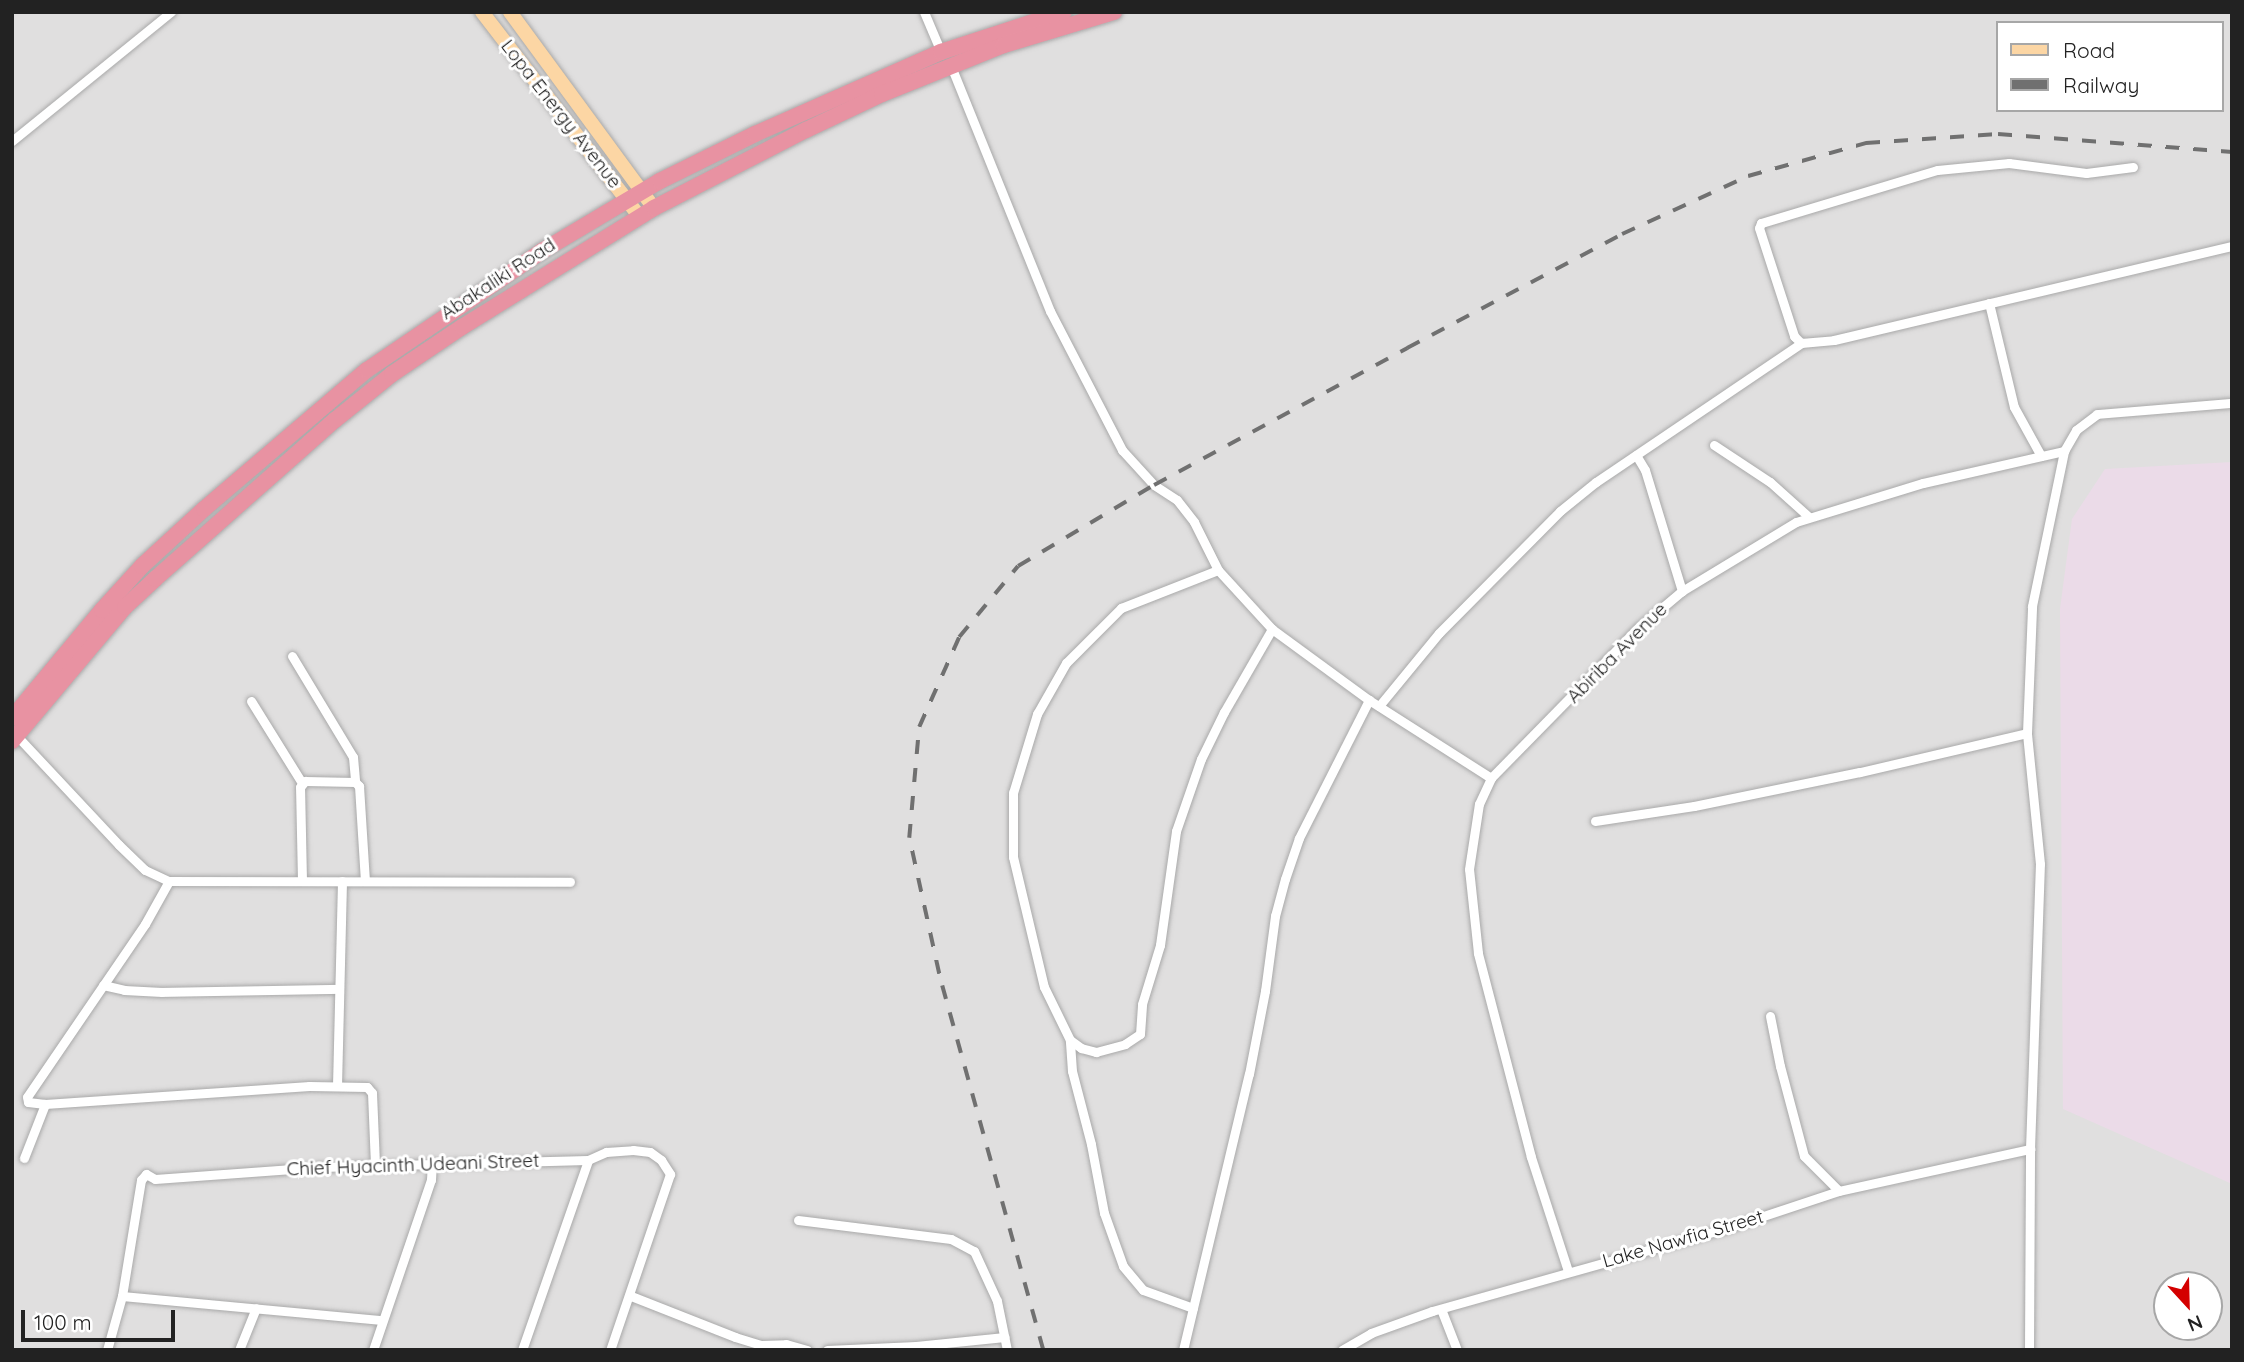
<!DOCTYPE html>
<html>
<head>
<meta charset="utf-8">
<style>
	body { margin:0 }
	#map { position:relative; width:2244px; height:1362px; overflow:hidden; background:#f2efe9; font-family:Quicksand,sans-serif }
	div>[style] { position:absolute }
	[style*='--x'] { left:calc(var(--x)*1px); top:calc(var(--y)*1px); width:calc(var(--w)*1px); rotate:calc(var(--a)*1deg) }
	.residential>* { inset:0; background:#e0dfdf }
	.industrial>* { inset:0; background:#ebdbe8 }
	.roads { filter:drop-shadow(0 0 2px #a9a9a9) drop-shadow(0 0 2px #a9a9a9) }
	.street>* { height:9px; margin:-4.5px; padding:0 4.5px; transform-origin:4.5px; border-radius:4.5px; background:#fff }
	.primary>* { height:14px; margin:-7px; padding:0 7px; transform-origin:7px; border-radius:7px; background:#fcd6a4 }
	.highway>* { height:16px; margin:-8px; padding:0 8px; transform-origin:8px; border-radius:8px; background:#e892a2 }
	.rail>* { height:3.5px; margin-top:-1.75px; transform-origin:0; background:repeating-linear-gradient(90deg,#707070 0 14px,transparent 0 28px) }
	span { translate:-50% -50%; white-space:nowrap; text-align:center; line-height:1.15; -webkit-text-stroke:6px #fff; paint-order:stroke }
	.street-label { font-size:19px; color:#222 }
	.frame { position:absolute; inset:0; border:14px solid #222; pointer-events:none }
	.legend { position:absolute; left:1996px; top:21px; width:228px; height:91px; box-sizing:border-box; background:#fff; border:2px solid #a7a7a7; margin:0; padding:9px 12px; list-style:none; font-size:21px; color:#222 }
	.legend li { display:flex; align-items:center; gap:14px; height:35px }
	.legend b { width:35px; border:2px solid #a7a7a7 }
	.north { position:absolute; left:2153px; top:1271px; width:70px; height:70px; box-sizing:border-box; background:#fff; border:2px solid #a7a7a7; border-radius:50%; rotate:158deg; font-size:19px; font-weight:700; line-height:28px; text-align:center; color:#222 }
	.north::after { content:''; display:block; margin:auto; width:24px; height:32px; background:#d40000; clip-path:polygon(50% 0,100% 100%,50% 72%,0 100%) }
	.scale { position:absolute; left:21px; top:1310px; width:154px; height:32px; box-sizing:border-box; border:4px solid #222; border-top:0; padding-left:9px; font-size:21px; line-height:24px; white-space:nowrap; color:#222; -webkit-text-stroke:5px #fff; paint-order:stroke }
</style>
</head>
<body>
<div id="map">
	<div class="residential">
		<div style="clip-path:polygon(evenodd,12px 12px,2232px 12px,2232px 1350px,12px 1350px,12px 12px,1997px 23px,2221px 23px,2221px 110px,1997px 110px,1997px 23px,12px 12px,2167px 1285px,2209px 1285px,2209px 1327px,2167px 1327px,2167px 1285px)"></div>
	</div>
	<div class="industrial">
		<div style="clip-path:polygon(2232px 462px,2232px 1184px,2063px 1109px,2060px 609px,2072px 519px,2105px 469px)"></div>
	</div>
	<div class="roads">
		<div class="street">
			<div style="--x:924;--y:12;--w:43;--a:67"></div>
			<div style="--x:951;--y:66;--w:264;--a:68"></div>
			<div style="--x:1050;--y:311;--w:157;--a:62.6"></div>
			<div style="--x:1122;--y:450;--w:47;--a:47.6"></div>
			<div style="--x:1154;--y:485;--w:27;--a:33"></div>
			<div style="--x:1177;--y:500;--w:28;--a:52"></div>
			<div style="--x:1194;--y:522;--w:54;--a:63.4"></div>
			<div style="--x:1218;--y:570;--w:80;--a:47.5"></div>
			<div style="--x:1272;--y:629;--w:120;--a:36.2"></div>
			<div style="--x:1369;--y:700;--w:145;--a:32.6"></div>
			<div style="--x:12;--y:141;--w:205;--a:-39.1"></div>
			<div style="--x:2133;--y:167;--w:47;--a:172.7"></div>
			<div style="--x:2086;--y:173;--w:78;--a:-172.6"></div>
			<div style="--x:2009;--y:163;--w:72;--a:174.4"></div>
			<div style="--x:1937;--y:170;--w:184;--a:163.2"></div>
			<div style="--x:1761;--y:223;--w:5;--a:112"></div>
			<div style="--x:1759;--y:228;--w:114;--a:72"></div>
			<div style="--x:1794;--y:336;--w:10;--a:45"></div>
			<div style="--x:1801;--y:343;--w:33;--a:-5"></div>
			<div style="--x:1834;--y:340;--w:409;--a:-13.3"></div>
			<div style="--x:1989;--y:303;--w:107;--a:76.5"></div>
			<div style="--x:2014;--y:407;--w:56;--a:61.1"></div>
			<div style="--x:1714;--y:445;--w:67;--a:33.5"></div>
			<div style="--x:1770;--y:482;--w:52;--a:41.9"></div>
			<div style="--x:1636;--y:455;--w:17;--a:59"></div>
			<div style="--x:1645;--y:470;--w:127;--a:73"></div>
			<div style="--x:292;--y:656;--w:118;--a:58.9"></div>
			<div style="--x:353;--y:757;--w:25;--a:85"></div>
			<div style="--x:251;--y:701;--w:97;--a:58.1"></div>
			<div style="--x:1379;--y:706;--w:94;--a:-50.6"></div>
			<div style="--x:1439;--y:633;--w:172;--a:-45.2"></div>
			<div style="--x:1560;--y:511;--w:46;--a:-38.9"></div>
			<div style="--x:1596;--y:482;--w:248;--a:-34.1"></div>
			<div style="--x:17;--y:736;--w:149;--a:46.9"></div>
			<div style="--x:119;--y:845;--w:36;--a:44"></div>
			<div style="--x:145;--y:870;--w:26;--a:25"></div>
			<div style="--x:169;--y:881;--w:401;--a:0.1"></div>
			<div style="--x:1595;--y:821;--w:100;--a:-8.6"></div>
			<div style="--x:1694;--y:806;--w:169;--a:-11.6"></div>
			<div style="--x:1860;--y:772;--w:171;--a:-13.1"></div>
			<div style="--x:169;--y:881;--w:49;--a:119.2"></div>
			<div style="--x:145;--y:924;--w:209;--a:124.3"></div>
			<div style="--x:27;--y:1097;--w:5;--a:79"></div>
			<div style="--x:28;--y:1102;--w:17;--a:7"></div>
			<div style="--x:45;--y:1104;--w:265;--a:-3.9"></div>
			<div style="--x:309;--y:1086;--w:58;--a:1"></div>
			<div style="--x:367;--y:1087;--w:8;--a:50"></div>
			<div style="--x:372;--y:1093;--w:72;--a:87.6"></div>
			<div style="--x:302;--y:881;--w:94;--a:-91.2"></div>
			<div style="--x:300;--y:787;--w:8;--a:-50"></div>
			<div style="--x:305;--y:781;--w:50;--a:1.1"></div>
			<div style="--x:355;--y:782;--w:6;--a:45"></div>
			<div style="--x:359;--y:786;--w:95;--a:86.4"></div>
			<div style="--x:103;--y:985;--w:22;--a:13"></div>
			<div style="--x:124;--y:990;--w:38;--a:3"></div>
			<div style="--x:162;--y:992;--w:177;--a:-1"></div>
			<div style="--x:1770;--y:1016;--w:51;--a:78.7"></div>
			<div style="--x:1780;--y:1066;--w:93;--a:75.1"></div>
			<div style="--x:1804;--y:1156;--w:49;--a:45"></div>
			<div style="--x:1070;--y:1040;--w:14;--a:36"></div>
			<div style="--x:1081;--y:1048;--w:16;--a:15"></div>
			<div style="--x:1096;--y:1052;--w:30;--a:-15"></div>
			<div style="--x:1125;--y:1044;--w:18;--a:-34"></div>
			<div style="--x:1140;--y:1034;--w:30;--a:-86"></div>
			<div style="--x:1142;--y:1004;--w:62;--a:-73"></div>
			<div style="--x:1160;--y:945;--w:115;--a:-82"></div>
			<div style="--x:1176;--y:831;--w:76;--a:-70.9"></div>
			<div style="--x:1201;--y:759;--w:52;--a:-63.9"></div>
			<div style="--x:1224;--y:712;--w:96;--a:-60"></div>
			<div style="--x:337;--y:1086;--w:205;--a:-88.6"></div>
			<div style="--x:24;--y:1158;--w:58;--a:-68.7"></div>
			<div style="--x:798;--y:1220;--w:154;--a:7.1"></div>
			<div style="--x:951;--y:1239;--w:26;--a:28"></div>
			<div style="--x:974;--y:1251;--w:55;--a:65.3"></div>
			<div style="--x:997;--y:1301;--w:50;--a:78.5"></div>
			<div style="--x:1568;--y:1271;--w:120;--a:-108"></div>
			<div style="--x:1531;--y:1157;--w:211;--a:-104.6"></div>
			<div style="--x:1478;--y:953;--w:84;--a:-96.1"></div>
			<div style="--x:1469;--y:869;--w:66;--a:-81.3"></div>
			<div style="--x:1479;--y:804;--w:29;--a:-65"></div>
			<div style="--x:1491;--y:778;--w:210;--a:-45.6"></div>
			<div style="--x:1638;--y:628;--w:57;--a:-40.1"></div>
			<div style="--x:1682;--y:591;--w:133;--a:-31.2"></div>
			<div style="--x:1796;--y:522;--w:133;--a:-17.1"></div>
			<div style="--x:1923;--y:483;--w:145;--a:-12.8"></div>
			<div style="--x:2064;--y:451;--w:24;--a:-60"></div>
			<div style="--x:2076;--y:430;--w:26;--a:-37"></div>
			<div style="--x:2097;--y:414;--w:135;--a:-4.7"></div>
			<div style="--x:122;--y:1296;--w:261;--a:5.3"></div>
			<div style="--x:631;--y:1296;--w:112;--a:21.5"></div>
			<div style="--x:735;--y:1337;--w:28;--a:17"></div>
			<div style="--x:762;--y:1345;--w:24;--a:-2"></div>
			<div style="--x:786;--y:1344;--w:22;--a:16"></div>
			<div style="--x:1193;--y:1308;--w:53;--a:-160.2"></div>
			<div style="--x:1143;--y:1290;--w:31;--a:-130"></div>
			<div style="--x:1123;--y:1266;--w:56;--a:-109.7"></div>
			<div style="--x:1104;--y:1213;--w:70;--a:-100.7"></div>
			<div style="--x:1091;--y:1144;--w:75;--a:-104.6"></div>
			<div style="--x:1072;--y:1071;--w:31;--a:-94"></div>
			<div style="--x:1070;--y:1040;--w:59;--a:-116.1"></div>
			<div style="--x:1044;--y:987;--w:134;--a:-103.4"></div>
			<div style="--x:1013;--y:857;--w:64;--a:-90"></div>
			<div style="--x:1013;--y:793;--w:83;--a:-73.1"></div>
			<div style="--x:1037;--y:714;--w:59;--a:-60.4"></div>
			<div style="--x:1066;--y:663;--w:78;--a:-45"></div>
			<div style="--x:1121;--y:608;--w:104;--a:-21.4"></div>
			<div style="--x:1441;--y:1309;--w:44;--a:68.7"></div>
			<div style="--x:107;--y:1350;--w:56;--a:-74.5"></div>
			<div style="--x:122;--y:1296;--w:118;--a:-80.7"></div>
			<div style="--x:141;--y:1180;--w:8;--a:-50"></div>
			<div style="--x:146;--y:1174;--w:10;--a:29"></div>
			<div style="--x:155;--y:1179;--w:165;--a:-4.2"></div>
			<div style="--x:320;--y:1167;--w:268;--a:-1.5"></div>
			<div style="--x:588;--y:1160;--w:20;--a:-24"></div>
			<div style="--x:606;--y:1152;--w:27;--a:-4"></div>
			<div style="--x:633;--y:1150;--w:17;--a:7"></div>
			<div style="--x:650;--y:1152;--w:14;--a:36"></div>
			<div style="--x:661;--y:1160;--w:17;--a:57"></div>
			<div style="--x:670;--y:1174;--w:186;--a:108.8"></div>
			<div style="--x:239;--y:1350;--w:45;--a:-68"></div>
			<div style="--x:373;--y:1350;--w:180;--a:-71.2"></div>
			<div style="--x:431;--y:1180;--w:18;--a:-87"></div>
			<div style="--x:522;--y:1350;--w:201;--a:-70.8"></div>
			<div style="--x:827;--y:1350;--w:89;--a:-2.6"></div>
			<div style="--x:916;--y:1346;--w:89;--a:-5.8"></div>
			<div style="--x:1183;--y:1350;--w:284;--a:-76.6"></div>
			<div style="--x:1249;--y:1074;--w:85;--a:-79.1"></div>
			<div style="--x:1265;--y:991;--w:76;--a:-82.4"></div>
			<div style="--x:1275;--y:916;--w:38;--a:-75"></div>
			<div style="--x:1285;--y:879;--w:43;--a:-71.1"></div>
			<div style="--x:1299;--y:838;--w:155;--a:-63.1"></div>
			<div style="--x:1342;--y:1350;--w:34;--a:-30"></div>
			<div style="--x:1371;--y:1333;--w:65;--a:-19.8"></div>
			<div style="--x:1432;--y:1311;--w:303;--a:-15.7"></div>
			<div style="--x:1724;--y:1229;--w:121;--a:-18.3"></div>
			<div style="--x:1839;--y:1191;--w:196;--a:-12.4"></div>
			<div style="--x:2029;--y:1350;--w:201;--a:-89.7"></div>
			<div style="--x:2030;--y:1149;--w:285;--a:-88"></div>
			<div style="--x:2040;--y:864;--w:132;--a:-95.7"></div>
			<div style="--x:2027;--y:733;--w:127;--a:-87.7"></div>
			<div style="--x:2032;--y:606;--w:158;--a:-78.3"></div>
		</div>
		<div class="primary">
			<div style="--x:482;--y:12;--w:257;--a:52.4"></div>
			<div style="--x:510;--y:12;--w:243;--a:53.7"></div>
		</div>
		<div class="highway">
			<div style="--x:12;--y:718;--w:141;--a:-50.2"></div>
			<div style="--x:102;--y:610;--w:59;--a:-47.7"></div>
			<div style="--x:142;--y:566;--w:84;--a:-42.6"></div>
			<div style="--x:204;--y:509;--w:214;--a:-40.5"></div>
			<div style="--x:367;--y:370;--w:212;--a:-34.2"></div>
			<div style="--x:542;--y:251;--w:137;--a:-30.7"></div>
			<div style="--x:660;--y:181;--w:106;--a:-26.3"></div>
			<div style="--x:755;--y:134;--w:203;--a:-23.8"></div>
			<div style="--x:941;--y:52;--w:129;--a:-18"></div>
			<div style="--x:12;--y:741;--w:175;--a:-49.9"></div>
			<div style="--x:125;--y:607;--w:41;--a:-43"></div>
			<div style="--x:155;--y:579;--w:240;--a:-41.5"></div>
			<div style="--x:335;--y:420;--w:73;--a:-38.9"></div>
			<div style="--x:392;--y:374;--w:84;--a:-33.9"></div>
			<div style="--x:462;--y:327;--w:226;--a:-31.8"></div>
			<div style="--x:654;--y:208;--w:171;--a:-27.2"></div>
			<div style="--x:806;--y:130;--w:84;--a:-25.3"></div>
			<div style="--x:882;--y:94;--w:131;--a:-21.9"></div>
			<div style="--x:1004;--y:45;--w:115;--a:-16.7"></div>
		</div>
	</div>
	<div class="rail">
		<div style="--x:1043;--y:1350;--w:390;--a:-105.5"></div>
		<div style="--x:939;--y:974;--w:139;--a:-102.4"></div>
		<div style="--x:909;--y:838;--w:111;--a:-84.9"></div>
		<div style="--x:919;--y:727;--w:98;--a:-66"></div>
		<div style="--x:959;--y:637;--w:92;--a:-50.3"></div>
		<div style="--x:1018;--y:566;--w:158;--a:-30.8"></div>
		<div style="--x:1154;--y:485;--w:288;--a:-28.4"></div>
		<div style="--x:1407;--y:348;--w:243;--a:-27.9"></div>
		<div style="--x:1622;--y:234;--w:139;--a:-24.7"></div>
		<div style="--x:1748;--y:176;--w:123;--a:-15.6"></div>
		<div style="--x:1866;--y:143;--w:132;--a:-3.9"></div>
		<div style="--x:1998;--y:134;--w:235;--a:4.4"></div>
	</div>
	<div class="street-label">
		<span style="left:561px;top:114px;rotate:52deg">Lopa Energy Avenue</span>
		<span style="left:498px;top:279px;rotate:-33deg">Abakaliki Road</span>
		<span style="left:1617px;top:653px;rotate:-45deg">Abiriba Avenue</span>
		<span style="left:413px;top:1165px;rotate:-2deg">Chief Hyacinth Udeani Street</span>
		<span style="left:1683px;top:1239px;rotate:-16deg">Lake Nawfia Street</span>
	</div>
	<div class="frame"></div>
	<ul class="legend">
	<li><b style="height:9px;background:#fcd6a4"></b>Road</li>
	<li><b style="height:9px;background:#707070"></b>Railway</li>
	</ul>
	<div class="north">N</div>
	<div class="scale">100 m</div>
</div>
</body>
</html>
